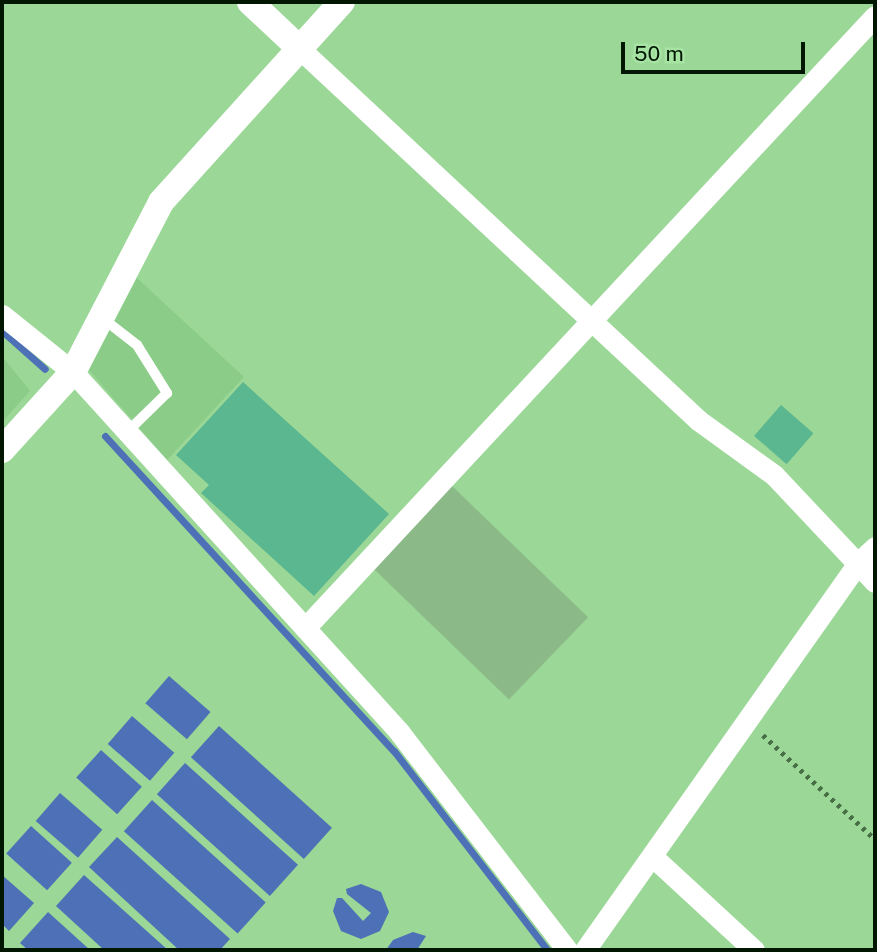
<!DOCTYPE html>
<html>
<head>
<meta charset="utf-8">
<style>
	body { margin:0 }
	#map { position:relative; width:877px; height:952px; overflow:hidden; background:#9bd797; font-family:"Public Sans",sans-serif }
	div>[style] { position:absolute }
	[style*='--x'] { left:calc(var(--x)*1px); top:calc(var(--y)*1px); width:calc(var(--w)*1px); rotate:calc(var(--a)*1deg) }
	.built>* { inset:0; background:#8bcd88 }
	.green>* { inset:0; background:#8bba88; transform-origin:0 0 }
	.water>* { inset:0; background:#4d70b6; transform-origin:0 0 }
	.stream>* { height:7px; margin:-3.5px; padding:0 3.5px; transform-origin:3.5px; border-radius:3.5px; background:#4d70b6 }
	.building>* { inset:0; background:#5bb78f; transform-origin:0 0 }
	.path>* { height:4.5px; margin-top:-2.25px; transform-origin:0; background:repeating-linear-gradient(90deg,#486e46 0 3.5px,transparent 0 8.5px) }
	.service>* { height:10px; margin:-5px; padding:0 5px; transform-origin:5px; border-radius:5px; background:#fff }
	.minor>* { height:21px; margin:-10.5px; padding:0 10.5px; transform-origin:10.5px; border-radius:10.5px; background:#fff }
	.tertiary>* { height:26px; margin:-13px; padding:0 13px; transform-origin:13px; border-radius:13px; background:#fff }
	span { translate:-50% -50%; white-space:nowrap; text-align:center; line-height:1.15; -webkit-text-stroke:7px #a7e4a4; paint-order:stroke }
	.frame { position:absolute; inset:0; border:4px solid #021702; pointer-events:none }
	.scale { position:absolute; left:621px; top:42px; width:184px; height:32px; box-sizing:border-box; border:4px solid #021702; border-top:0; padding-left:9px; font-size:21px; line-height:24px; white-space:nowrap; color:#021702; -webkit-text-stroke:5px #a7e4a4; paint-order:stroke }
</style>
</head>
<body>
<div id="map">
	<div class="built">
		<div style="clip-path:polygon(137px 278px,244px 377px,167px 460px,89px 370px)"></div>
		<div style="clip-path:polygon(2px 356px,30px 391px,2px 422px)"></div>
	</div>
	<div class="green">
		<div style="left:450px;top:484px;width:192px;height:114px;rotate:44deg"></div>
	</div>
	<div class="water">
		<div style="left:169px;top:676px;width:55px;height:36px;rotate:41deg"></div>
		<div style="left:132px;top:716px;width:56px;height:37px;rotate:41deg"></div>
		<div style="left:219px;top:726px;width:152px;height:42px;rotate:42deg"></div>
		<div style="left:101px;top:750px;width:55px;height:37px;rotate:42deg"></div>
		<div style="left:185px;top:763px;width:152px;height:42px;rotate:42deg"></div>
		<div style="left:60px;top:793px;width:56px;height:37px;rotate:41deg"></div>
		<div style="left:152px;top:800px;width:153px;height:42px;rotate:42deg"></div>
		<div style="left:31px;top:826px;width:55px;height:37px;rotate:42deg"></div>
		<div style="clip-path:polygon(117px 837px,230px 939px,220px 950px,179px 950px,89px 867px)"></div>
		<div style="clip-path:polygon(2px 875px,34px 903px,9px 931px,2px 924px)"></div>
		<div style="clip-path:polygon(84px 875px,168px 950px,104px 950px,56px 906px)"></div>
		<div style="clip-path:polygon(361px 884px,381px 892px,389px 912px,380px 931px,361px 939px,341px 931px,333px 911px,337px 898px,342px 898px,363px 921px,371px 913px,347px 894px,346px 889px)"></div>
		<div style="clip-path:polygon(48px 912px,90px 950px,28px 950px,20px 943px)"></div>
		<div style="clip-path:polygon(413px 932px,426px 936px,417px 950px,386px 950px,393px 940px)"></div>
	</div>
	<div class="stream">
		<div style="--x:2;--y:331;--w:57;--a:41.5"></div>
		<div style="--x:105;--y:436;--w:427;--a:47.5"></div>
		<div style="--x:394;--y:751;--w:251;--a:52.4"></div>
	</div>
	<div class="building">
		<div style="clip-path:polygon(243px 382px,389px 514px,314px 596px,201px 493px,209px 485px,176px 455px)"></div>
		<div style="left:781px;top:405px;width:43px;height:41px;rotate:41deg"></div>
	</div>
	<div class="path">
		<div style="--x:763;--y:735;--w:153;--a:42.9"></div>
	</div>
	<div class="service">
		<div style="--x:101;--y:317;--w:46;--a:37.9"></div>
		<div style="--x:137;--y:345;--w:57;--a:58"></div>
		<div style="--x:167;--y:393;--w:56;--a:135.7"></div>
	</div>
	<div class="minor">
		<div style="--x:299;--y:48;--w:546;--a:42.99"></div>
		<div style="--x:698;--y:420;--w:94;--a:35.9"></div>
		<div style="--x:774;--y:475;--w:147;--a:46.7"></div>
		<div style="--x:2;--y:315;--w:91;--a:38.8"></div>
		<div style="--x:73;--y:372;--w:487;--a:47.8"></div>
		<div style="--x:400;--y:733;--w:274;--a:52.4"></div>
		<div style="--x:305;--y:628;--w:836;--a:-47.04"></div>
		<div style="--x:652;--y:856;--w:139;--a:42.7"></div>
		<div style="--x:585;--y:950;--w:475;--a:-54.8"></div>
		<div style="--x:859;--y:562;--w:22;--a:-43"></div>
	</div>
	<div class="tertiary">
		<div style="--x:250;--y:2;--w:67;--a:43.2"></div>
		<div style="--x:2;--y:450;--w:105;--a:-47.7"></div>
		<div style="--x:73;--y:372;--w:191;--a:-62.6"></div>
		<div style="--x:161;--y:202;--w:270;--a:-47.9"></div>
	</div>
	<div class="frame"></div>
	<div class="scale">50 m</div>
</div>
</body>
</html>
